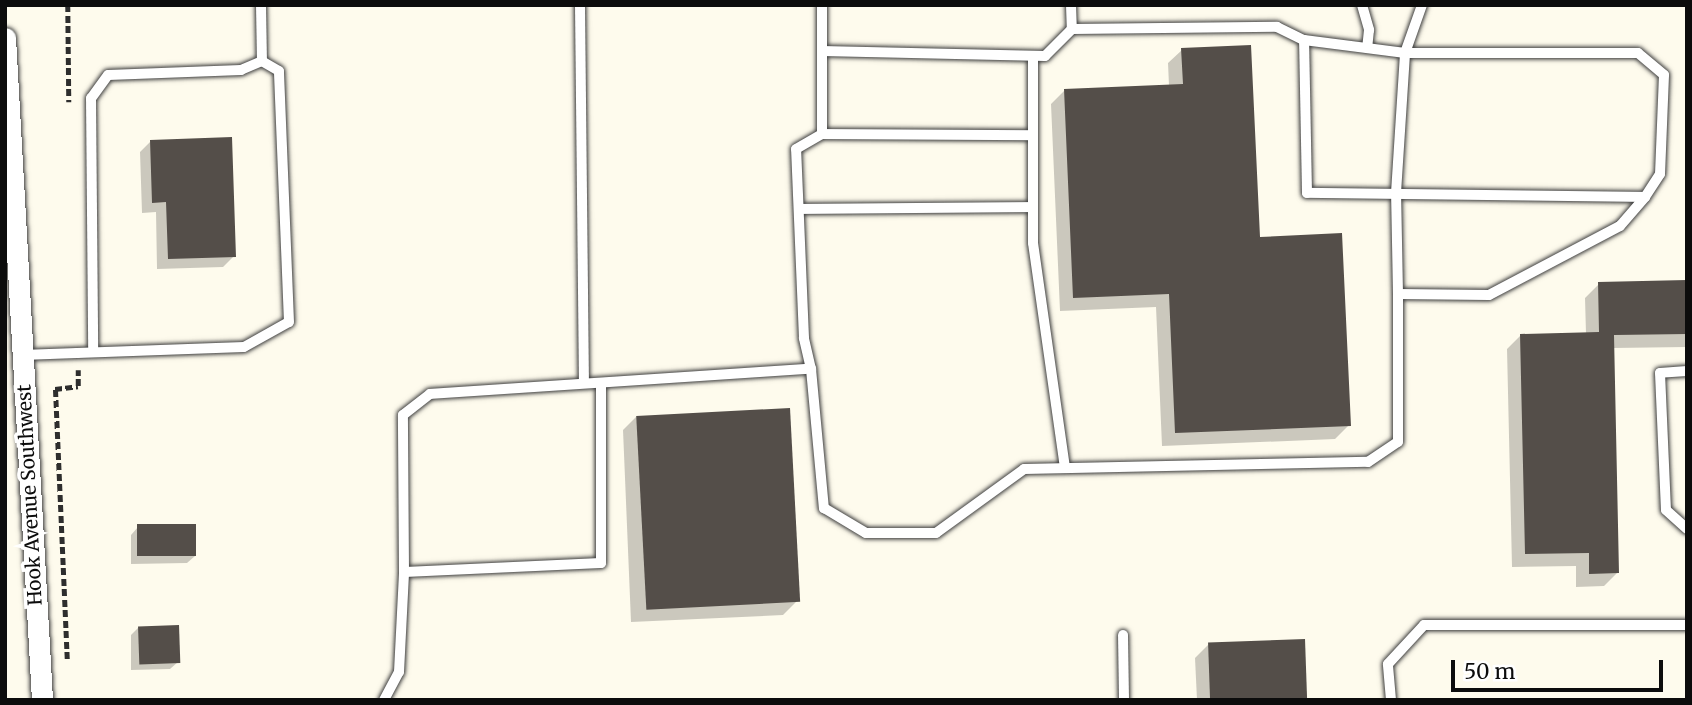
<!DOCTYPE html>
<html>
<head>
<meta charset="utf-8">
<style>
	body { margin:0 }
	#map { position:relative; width:1692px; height:705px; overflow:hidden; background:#fefbed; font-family:Merriweather,serif }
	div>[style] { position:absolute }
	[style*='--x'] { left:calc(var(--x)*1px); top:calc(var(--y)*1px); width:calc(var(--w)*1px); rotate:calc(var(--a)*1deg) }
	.shadow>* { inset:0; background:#0003 }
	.building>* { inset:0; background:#544e49; transform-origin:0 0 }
	.path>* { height:4.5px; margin-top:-2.25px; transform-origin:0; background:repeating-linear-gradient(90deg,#2e2e2e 0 7px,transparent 0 10.5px) }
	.roads { filter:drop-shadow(0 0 2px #3f3f3f) drop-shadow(0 0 2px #3f3f3f) }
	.lane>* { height:10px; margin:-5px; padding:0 5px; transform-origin:5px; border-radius:5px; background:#fff }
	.street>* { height:21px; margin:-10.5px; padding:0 10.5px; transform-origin:10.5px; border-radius:10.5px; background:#fff }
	span { translate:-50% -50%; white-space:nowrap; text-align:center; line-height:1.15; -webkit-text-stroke:7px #fff; paint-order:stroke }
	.street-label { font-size:19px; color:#0c0c0c }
	.frame { position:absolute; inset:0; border:7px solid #0c0c0c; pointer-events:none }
	.scale { position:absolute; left:1451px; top:660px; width:212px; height:32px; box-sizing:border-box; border:4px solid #0c0c0c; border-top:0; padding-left:9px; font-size:21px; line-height:24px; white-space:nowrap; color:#0c0c0c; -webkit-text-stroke:5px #fff; paint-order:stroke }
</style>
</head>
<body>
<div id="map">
	<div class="shadow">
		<div style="clip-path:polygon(1182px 50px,1258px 239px,1349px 425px,1335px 439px,1162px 446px,1156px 307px,1060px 311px,1051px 104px,1064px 91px,1169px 86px,1168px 63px)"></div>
		<div style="clip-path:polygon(151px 141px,234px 256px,223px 267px,157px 269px,156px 212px,142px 213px,140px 152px)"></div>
		<div style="clip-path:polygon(1687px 282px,1687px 347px,1613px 348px,1617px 573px,1604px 586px,1576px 587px,1576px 566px,1512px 567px,1507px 349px,1521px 335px,1586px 334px,1585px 298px,1599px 284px)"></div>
		<div style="clip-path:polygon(636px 417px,797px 601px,783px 615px,631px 622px,623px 430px)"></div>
		<div style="clip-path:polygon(138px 527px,195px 556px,187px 563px,131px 564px,131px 535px)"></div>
		<div style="clip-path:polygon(138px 628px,178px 662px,170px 669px,131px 670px,131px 635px)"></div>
		<div style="clip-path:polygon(1209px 644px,1305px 700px,1197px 700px,1195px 658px)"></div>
	</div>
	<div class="building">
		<div style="clip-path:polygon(1251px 45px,1260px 237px,1342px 233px,1351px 426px,1175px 433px,1169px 294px,1073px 298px,1064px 89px,1183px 84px,1181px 48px)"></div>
		<div style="clip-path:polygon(232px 137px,236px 257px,168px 259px,166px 202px,152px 203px,150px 140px)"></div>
		<div style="clip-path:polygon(1687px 280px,1687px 334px,1614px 335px,1619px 573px,1589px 574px,1589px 553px,1525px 554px,1520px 334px,1599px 332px,1598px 282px)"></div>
		<div style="left:790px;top:408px;width:194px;height:154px;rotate:87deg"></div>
		<div style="left:196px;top:524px;width:32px;height:59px;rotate:90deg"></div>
		<div style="left:179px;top:625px;width:38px;height:41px;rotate:88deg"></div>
		<div style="left:1305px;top:639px;width:61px;height:97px;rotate:88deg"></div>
	</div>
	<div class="path">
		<div style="--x:68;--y:5;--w:97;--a:89.4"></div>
		<div style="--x:67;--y:659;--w:270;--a:-92.5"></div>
		<div style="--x:55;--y:389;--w:23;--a:-7"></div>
		<div style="--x:78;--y:386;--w:16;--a:-90"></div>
	</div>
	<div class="roads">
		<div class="lane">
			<div style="--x:261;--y:5;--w:56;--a:89"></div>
			<div style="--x:580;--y:5;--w:378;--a:89.4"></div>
			<div style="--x:1071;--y:5;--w:24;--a:88"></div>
			<div style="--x:1362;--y:5;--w:26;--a:74"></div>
			<div style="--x:1369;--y:30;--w:18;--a:96"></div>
			<div style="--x:1304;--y:40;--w:102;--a:7.3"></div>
			<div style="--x:1405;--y:53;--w:233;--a:0"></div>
			<div style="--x:1638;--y:53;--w:34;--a:40"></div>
			<div style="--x:1664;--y:75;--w:99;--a:92.3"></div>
			<div style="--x:1660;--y:174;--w:27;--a:123"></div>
			<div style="--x:1645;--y:197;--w:338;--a:-179.3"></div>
			<div style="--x:1307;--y:193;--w:153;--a:-91.1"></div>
			<div style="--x:822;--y:51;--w:46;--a:-90"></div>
			<div style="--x:1033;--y:56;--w:187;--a:90"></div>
			<div style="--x:1033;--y:243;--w:226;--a:81.9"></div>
			<div style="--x:822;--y:134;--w:211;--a:0.3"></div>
			<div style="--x:799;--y:209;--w:234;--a:-0.5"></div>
			<div style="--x:1398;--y:294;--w:101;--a:-91.1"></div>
			<div style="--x:1396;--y:193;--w:140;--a:-86.3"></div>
			<div style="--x:1405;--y:53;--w:51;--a:-70.5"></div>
			<div style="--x:22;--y:355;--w:55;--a:-2.1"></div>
			<div style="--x:77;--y:353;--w:167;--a:-2.1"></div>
			<div style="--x:244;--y:347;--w:51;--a:-29.1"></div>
			<div style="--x:289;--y:322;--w:251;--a:-92.3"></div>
			<div style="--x:279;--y:71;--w:20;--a:-150"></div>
			<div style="--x:262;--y:61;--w:23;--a:157"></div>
			<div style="--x:241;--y:70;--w:133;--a:177.8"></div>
			<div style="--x:108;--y:75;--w:29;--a:126"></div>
			<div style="--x:91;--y:98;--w:254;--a:89.5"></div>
			<div style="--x:811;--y:369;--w:140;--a:84.7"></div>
			<div style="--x:824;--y:508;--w:49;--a:30.8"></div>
			<div style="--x:866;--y:533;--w:70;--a:0"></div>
			<div style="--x:936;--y:533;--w:109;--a:-36"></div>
			<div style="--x:1024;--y:469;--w:344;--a:-1.2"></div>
			<div style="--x:1368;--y:462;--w:36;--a:-34"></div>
			<div style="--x:1398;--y:442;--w:148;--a:-90"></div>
			<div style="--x:1398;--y:294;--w:91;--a:0.6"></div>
			<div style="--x:1489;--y:295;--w:148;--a:-27.8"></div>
			<div style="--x:1620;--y:226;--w:38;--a:-49"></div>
			<div style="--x:1687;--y:371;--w:27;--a:176"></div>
			<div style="--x:1660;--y:373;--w:137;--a:87.5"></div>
			<div style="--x:1666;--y:510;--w:28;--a:42"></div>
			<div style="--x:601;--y:385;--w:178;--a:90"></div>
			<div style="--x:601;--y:563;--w:197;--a:177.4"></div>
			<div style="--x:404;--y:572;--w:157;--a:-90.4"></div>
			<div style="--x:403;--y:415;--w:34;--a:-38"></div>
			<div style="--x:430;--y:394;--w:382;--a:-3.8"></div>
			<div style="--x:811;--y:369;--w:32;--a:-103"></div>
			<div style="--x:804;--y:338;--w:189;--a:-92.4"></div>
			<div style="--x:796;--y:149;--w:30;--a:-30"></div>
			<div style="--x:822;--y:134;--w:83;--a:-90"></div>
			<div style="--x:822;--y:51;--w:223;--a:1.3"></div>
			<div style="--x:1045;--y:56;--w:38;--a:-45"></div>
			<div style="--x:1072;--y:29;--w:205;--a:-0.6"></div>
			<div style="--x:1277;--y:27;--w:30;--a:26"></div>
			<div style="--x:1123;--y:635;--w:65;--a:89.1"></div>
			<div style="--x:384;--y:700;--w:32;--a:-62"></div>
			<div style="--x:399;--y:672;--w:100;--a:-87.1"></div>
			<div style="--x:1391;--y:700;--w:36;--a:-95"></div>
			<div style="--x:1388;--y:664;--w:53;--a:-47.3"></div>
			<div style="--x:1424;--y:625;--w:263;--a:0"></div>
		</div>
		<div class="street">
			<div style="--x:5;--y:38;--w:663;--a:86.8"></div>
		</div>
	</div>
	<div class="street-label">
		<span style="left:30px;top:495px;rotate:-93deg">Hook Avenue Southwest</span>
	</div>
	<div class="frame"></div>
	<div class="scale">50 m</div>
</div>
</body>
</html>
